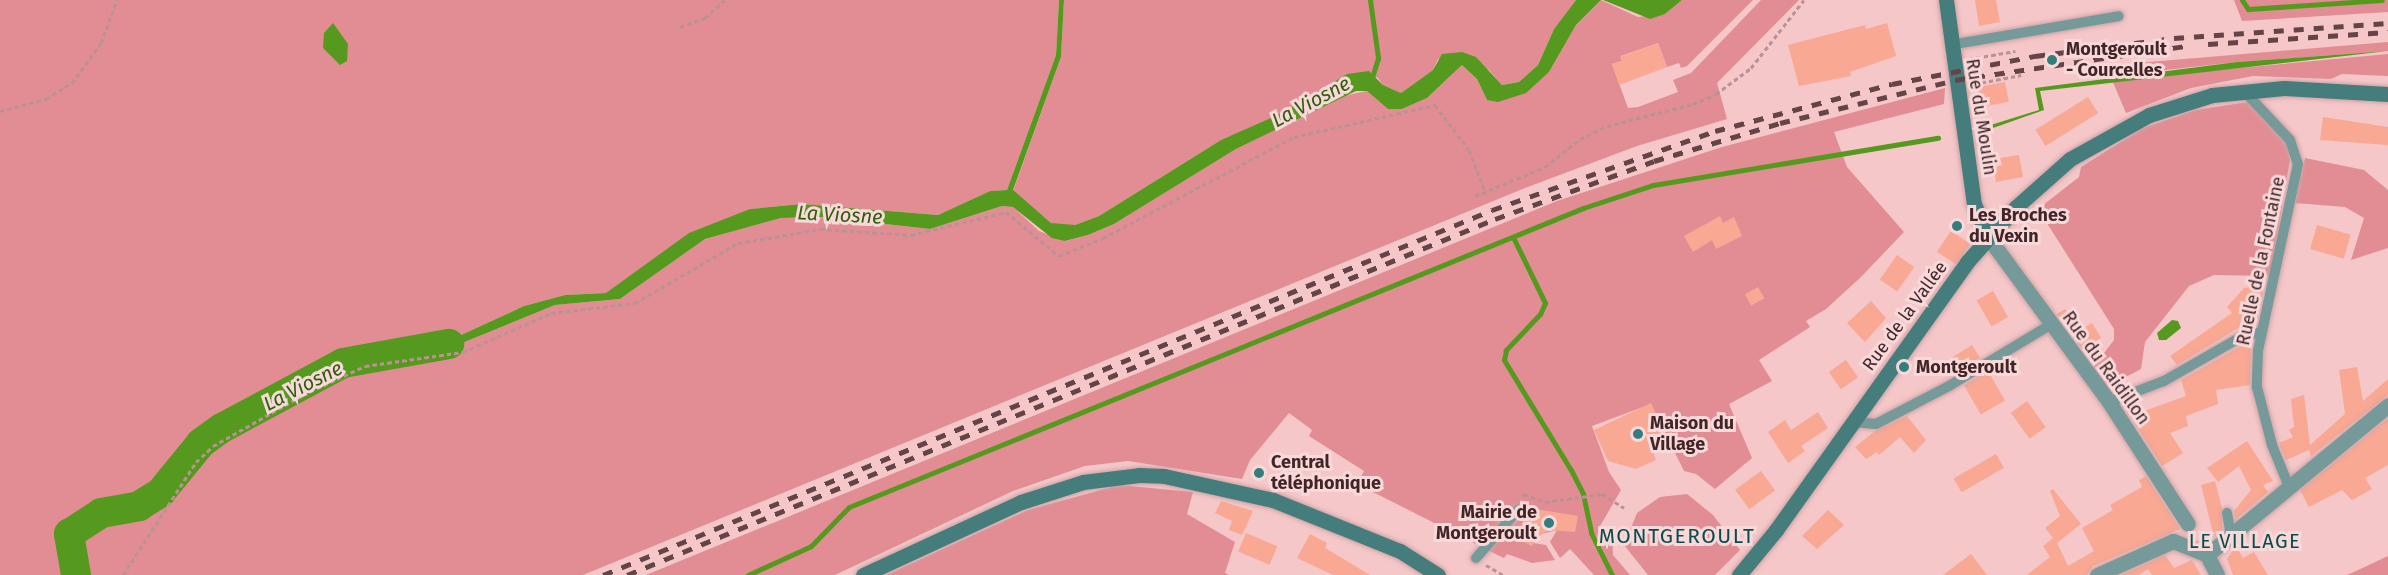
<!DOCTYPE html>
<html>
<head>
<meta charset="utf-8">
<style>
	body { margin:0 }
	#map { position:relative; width:2388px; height:575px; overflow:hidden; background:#f5c7c9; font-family:"Fira Sans",sans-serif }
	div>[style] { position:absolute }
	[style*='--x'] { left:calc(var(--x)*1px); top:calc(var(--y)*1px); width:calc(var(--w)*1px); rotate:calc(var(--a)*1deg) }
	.green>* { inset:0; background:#e28d93 }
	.water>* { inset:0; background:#559a1f }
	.stream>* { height:5px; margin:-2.5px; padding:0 2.5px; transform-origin:2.5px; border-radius:2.5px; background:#559a1f }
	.river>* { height:30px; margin:-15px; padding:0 15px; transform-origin:15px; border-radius:15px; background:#559a1f }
	.building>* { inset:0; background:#f8a893; transform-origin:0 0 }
	.path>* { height:3px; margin-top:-1.5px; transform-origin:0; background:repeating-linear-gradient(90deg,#ba9294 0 4.5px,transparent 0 7.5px) }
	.roads { filter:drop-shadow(0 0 2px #cda3a5) drop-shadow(0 0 2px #cda3a5) }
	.lane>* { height:10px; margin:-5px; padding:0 5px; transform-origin:5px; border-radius:5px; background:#769a99 }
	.street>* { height:15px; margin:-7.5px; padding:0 7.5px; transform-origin:7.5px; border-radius:7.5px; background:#769a99 }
	.secondary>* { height:15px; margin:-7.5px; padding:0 7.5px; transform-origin:7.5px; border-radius:7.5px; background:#457d7d }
	.rail>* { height:4.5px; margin-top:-2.25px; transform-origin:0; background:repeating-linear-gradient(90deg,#644446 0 10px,transparent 0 20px) }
	.dots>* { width:16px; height:16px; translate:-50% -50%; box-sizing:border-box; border:3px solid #f8d9da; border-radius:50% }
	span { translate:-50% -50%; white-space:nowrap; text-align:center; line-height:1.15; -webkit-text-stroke:6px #f8d9da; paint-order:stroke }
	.poi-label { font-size:18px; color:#412527; font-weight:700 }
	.left { translate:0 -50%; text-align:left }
	.right { translate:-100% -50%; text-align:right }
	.street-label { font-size:18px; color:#412527 }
	.water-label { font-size:20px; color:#305d0c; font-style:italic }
	.neighbourhood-label { font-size:20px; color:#0b4b4b; letter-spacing:1.5px }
	.quarter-label { font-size:21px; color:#0b4b4b; letter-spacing:1.5px }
</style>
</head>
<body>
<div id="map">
	<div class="green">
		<div style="clip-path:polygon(0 0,1059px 0,1056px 55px,1007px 190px,990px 191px,938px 215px,802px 204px,750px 209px,606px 293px,565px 295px,524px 306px,459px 336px,408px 345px,410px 356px,445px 350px,555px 305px,620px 299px,705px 239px,781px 218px,823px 217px,930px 229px,1002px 206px,1013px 207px,1039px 231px,1066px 241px,1088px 235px,1114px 224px,1236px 149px,1343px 96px,1367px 91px,1388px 109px,1402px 109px,1427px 98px,1462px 65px,1477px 79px,1487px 100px,1549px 72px,1576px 25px,1601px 0,1638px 17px,1665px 14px,1682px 0,1753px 0,1687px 66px,1681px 68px,1679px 63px,1667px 67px,1658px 43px,1621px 56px,1622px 61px,1612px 64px,1628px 108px,1638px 107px,1678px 92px,1673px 80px,1691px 73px,1761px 0,1799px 0,1717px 83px,1727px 119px,1637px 146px,1525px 188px,583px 575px,0 575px)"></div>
		<div style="clip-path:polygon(1064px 0,1576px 0,1554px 29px,1538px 65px,1519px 82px,1502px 85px,1488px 69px,1438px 59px,1433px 70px,1401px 93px,1383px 85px,1377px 77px,1221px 140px,1099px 216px,1075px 225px,1059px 225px,1051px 223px,1013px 191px,1061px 57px)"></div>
		<div style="clip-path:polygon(2234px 0,2388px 0,2388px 12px,2242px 21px)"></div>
		<div style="clip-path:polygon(2388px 42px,2388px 51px,2237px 62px,2112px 76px,2112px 68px,2125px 64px)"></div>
		<div style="clip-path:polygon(2388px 54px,2388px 76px,2342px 74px,2331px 79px,2253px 76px,2191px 88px,2126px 113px,2112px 80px)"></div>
		<div style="clip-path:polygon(1945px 88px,1944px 104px,1834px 132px,1847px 167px,1904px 232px,1861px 277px,1826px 309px,1806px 321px,1810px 327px,1759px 360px,1772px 381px,1729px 404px,1752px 458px,1715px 489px,1696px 474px,1684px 471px,1651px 404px,1592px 426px,1609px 472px,1621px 490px,1600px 526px,1612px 533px,1613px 555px,1630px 575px,1594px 575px,1570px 549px,1560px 558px,1550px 542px,1557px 530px,1537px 535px,1533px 543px,1546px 545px,1555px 560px,1532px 563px,1507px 554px,1504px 558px,1487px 550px,1527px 511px,1520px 508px,1482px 547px,1357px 484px,1364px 471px,1309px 436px,1312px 430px,1289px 413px,1250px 460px,1242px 479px,1128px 461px,1085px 466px,1013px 491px,835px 575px,646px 575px,1557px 201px,1722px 147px)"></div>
		<div style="clip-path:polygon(2248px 102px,2286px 142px,2290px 160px,2270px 276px,2214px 275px,2189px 286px,2145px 342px,2141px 369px,2105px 388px,2091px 370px,2114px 340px,2114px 329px,2038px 209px,2079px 177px,2081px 167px,2143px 128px,2195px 110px)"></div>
		<div style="clip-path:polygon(2305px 158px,2364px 170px,2388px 190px,2388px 248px,2351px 260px,2364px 218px,2345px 207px,2295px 203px)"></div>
		<div style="clip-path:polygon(1119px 485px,1193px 492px,1187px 514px,1235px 542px,1225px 573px,1229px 575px,886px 575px,1028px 510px)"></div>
		<div style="clip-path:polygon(1687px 494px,1713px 515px,1740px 550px,1715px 575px,1648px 575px,1624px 545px,1637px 513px,1660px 497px)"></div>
		<div style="clip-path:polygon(2388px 556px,2388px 575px,2347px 575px,2356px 571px)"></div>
	</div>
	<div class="water">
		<div style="clip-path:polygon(1059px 0,1064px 0,1061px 57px,1013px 190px,1051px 223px,1075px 225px,1099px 216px,1221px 140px,1282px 113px,1347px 74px,1369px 71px,1383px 85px,1401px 93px,1433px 70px,1442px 54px,1462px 52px,1476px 57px,1502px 85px,1519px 82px,1538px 65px,1554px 29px,1576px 0,1601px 0,1576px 25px,1549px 72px,1526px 93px,1498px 102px,1487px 100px,1477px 79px,1462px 65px,1427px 98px,1402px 109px,1388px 109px,1367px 91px,1356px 91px,1236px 149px,1114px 224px,1088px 235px,1065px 241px,1052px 238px,1013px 207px,1002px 206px,930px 229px,823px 217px,781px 218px,705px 239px,620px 299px,555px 305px,445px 350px,410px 356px,408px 345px,459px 336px,524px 306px,565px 295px,606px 293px,689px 233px,750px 209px,802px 204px,938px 215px,990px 191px,1007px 190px,1056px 55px)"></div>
		<div style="clip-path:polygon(1603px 0,1682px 0,1665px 14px,1650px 19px)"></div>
		<div style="clip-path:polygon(333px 23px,348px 44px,347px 61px,340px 65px,323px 48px,324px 33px)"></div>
		<div style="clip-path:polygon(2388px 51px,2040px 91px,2044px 110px,1979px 133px,1978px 129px,2039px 110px,2035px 88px,2237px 62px)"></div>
		<div style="clip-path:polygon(2172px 320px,2178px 321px,2181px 328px,2166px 340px,2159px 340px,2157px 333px)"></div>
	</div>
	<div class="stream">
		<div style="--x:1370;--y:0;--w:59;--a:82.1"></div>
		<div style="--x:1378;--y:58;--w:24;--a:107"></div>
		<div style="--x:2242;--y:0;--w:11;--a:56"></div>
		<div style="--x:2248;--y:9;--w:134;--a:-3.8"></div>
		<div style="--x:1513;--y:237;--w:73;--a:64.1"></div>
		<div style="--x:1545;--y:303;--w:12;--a:114"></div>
		<div style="--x:1540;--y:314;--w:50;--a:133.4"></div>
		<div style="--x:1506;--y:350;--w:10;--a:101"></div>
		<div style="--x:1504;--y:360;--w:129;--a:58.7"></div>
		<div style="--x:1571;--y:470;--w:27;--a:63"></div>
		<div style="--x:1583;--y:494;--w:40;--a:78"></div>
		<div style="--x:1591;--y:533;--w:47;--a:63.4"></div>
		<div style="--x:748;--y:575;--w:69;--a:-24.7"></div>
		<div style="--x:811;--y:546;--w:54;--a:-45.7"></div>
		<div style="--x:849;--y:507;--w:793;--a:-22.16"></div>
		<div style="--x:1583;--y:208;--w:74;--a:-18.2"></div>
		<div style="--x:1653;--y:185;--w:289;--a:-9.4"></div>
	</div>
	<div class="river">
		<div style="--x:76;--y:575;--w:42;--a:-99.7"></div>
		<div style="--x:69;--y:534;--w:38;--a:-33"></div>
		<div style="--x:101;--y:513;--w:39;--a:-10"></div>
		<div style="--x:139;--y:506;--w:26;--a:-32"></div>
		<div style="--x:161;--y:492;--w:63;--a:-50.8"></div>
		<div style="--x:201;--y:443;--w:26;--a:-36"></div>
		<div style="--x:222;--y:428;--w:137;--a:-28.2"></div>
		<div style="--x:343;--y:363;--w:108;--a:-10.2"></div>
	</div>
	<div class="building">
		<div style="clip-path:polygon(1975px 0,1996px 0,2000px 22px,1979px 26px)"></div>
		<div style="clip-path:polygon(1887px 23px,1896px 56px,1850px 72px,1851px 76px,1799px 86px,1788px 45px,1865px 25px,1866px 29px)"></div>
		<div style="clip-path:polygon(1658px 43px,1667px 67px,1619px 85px,1612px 64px,1622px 61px,1620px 57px)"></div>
		<div style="left:2005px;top:82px;width:20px;height:28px;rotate:79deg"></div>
		<div style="left:2088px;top:97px;width:19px;height:62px;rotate:58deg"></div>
		<div style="clip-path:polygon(2323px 117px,2388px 127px,2388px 145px,2320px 140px)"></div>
		<div style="clip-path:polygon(2019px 155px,2023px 177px,1996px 182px,1994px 168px,2002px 165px,2000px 158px)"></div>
		<div style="clip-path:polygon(1720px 216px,1723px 223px,1734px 217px,1742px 236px,1716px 249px,1712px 240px,1693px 252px,1684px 236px)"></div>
		<div style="left:2317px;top:225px;width:35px;height:25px;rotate:16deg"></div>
		<div style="left:1951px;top:231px;width:23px;height:25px;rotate:34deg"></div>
		<div style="left:1897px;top:255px;width:21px;height:30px;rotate:35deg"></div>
		<div style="clip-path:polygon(2264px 285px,2258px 316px,2177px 365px,2170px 356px,2232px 313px,2227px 307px,2244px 288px)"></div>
		<div style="left:1758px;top:287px;width:13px;height:15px;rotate:61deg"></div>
		<div style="left:1993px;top:291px;width:30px;height:19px;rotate:60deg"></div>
		<div style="clip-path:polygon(1871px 301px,1886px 318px,1865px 342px,1847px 323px)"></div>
		<div style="clip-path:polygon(2065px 309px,2080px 330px,2092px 323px,2101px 338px,2083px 350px,2057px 314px)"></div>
		<div style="left:1972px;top:345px;width:15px;height:30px;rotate:58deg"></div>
		<div style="clip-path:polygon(2241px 346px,2251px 348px,2250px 385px,2216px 390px,2218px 404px,2186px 416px,2188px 426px,2170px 433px,2183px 453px,2162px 466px,2130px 416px,2186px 396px,2181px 380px)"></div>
		<div style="left:1846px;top:360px;width:21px;height:21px;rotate:55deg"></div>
		<div style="clip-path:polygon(2357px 367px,2363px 401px,2388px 379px,2388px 395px,2311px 456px,2309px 450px,2286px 460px,2279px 443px,2293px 437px,2289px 430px,2294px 427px,2291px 399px,2304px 395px,2310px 445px,2345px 414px,2339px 370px)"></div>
		<div style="left:1988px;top:371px;width:34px;height:28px;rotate:60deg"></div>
		<div style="left:2027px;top:401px;width:32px;height:20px;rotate:54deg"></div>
		<div style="clip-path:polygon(1651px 403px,1670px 444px,1653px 452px,1656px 460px,1636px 469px,1608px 461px,1594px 430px)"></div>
		<div style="clip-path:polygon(1818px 412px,1828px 428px,1801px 446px,1805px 451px,1788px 463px,1768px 432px,1785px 420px,1791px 430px)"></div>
		<div style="clip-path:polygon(1907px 416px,1926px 440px,1914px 453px,1900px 437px,1879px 455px,1877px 452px,1866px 459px,1855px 447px,1875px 431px)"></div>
		<div style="clip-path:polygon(2388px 418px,2388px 465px,2365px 478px,2372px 489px,2352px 500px,2342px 490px,2309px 507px,2300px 490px)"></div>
		<div style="clip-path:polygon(2247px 441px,2273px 481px,2263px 485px,2268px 492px,2236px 519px,2234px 511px,2251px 490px,2239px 466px,2218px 482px,2207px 468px)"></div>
		<div style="left:1996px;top:454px;width:16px;height:49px;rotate:60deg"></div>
		<div style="left:1761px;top:471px;width:24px;height:32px;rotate:54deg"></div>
		<div style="clip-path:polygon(2146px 476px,2180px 529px,2093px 566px,2087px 575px,2027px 575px,2050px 557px,2043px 546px,2053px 538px,2045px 528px,2060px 516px,2050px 491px,2053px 489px,2081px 524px,2057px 543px,2068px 566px,2094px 551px,2082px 528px,2113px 510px,2110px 505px,2142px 487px,2139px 480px)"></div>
		<div style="clip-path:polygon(2215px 481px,2222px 508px,2222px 530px,2212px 538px,2216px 532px,2213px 533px,2201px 485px)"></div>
		<div style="clip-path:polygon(1221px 501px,1253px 511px,1242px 535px,1229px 530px,1232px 521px,1215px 513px)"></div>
		<div style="clip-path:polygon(1529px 508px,1578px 516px,1575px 532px,1549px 530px,1536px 538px,1532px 546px,1515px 538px)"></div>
		<div style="clip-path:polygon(1828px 510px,1844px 525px,1817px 549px,1802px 536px)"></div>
		<div style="left:1246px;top:533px;width:34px;height:20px;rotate:23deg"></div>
		<div style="clip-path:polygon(1310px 534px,1327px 543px,1325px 548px,1370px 575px,1333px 575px,1297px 558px)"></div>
		<div style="clip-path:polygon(2236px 546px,2243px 558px,2254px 552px,2268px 575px,2233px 575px,2227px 559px)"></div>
		<div style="clip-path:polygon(1971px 554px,1987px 575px,1943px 575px)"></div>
		<div style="clip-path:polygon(2165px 555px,2174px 568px,2192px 560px,2201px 575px,2152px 575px,2148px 569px,2139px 575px,2121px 575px)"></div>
	</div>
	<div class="path">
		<div style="--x:680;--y:27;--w:27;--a:-20"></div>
		<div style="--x:705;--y:18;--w:27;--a:-42"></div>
		<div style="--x:1969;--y:59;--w:47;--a:-9.9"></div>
		<div style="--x:1974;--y:84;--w:48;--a:-10.8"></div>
		<div style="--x:0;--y:111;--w:48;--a:-14.6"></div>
		<div style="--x:46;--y:99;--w:31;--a:-32"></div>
		<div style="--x:72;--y:83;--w:49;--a:-54.1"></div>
		<div style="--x:101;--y:43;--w:46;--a:-69.6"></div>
		<div style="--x:1475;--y:196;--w:76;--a:-22.5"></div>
		<div style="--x:1545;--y:167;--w:45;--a:-38.7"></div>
		<div style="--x:1580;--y:139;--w:30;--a:-26"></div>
		<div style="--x:1607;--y:126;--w:89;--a:-14.3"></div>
		<div style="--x:1693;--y:104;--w:25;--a:-23"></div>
		<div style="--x:1716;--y:94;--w:44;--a:-36.6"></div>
		<div style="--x:1751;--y:68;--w:86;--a:-52.1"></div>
		<div style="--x:1523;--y:497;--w:3;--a:-72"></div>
		<div style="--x:1524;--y:494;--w:22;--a:21"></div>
		<div style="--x:1545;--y:502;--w:58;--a:-8"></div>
		<div style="--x:1602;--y:494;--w:26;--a:32"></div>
		<div style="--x:1486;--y:565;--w:20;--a:30"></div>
		<div style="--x:123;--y:575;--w:135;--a:-57.1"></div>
		<div style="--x:196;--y:462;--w:23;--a:-43"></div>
		<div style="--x:213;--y:446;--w:103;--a:-29.5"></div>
		<div style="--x:303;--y:395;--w:68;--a:-25.1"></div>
		<div style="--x:365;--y:366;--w:99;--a:-8.1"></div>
		<div style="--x:463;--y:352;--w:96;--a:-23.9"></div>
		<div style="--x:551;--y:313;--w:85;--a:-6.8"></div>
		<div style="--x:635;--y:303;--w:119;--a:-30.2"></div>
		<div style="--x:738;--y:243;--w:83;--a:-9.7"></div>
		<div style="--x:820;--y:229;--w:91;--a:3.8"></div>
		<div style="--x:911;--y:235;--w:98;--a:-13.6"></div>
		<div style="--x:1006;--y:212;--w:69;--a:39.7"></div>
		<div style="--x:1059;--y:256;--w:48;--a:-22.2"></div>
		<div style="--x:1103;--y:238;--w:216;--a:-27.9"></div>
		<div style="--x:1294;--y:137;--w:145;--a:-12.8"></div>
		<div style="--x:1435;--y:105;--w:56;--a:52.9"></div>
		<div style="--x:1469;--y:150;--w:44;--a:68.7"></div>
	</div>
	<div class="roads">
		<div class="lane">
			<div style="--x:1950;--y:45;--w:171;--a:-9.7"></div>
			<div style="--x:2244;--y:91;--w:67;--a:46.8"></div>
			<div style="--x:2290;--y:140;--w:25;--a:72"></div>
			<div style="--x:2298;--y:164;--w:190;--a:102.1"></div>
			<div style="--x:2258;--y:350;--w:37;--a:92"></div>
			<div style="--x:2257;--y:387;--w:60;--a:75.5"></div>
			<div style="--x:2272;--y:445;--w:45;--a:68"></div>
			<div style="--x:2109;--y:402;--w:59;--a:-20.9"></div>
			<div style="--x:2164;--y:381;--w:89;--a:-29.7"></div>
			<div style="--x:2241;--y:337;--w:21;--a:-14"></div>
			<div style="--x:1853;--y:422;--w:23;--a:5"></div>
			<div style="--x:1876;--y:424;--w:82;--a:-27.5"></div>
			<div style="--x:1949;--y:386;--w:118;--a:-31.1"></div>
			<div style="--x:2227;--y:513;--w:23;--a:80"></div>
			<div style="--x:1476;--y:558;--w:64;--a:-48.8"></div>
		</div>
		<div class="street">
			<div style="--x:1988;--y:237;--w:205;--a:53.7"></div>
			<div style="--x:2109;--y:402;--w:145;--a:57.1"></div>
			<div style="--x:2207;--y:555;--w:235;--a:-39.6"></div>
			<div style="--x:2097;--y:575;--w:83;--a:-24.1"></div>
			<div style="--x:2173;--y:541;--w:37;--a:22"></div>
			<div style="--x:2207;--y:555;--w:22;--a:63"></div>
		</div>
		<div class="secondary">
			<div style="--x:1946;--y:0;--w:206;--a:82.2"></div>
			<div style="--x:1974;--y:204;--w:36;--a:67"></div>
			<div style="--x:863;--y:575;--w:174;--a:-24.8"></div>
			<div style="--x:1021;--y:502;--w:65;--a:-17.9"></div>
			<div style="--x:1083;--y:482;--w:56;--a:-7.1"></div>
			<div style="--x:1139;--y:475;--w:25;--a:2"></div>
			<div style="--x:1164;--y:476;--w:112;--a:12.4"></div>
			<div style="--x:1273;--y:500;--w:137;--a:21.9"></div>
			<div style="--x:1400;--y:551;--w:45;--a:32.3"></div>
			<div style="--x:1739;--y:575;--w:58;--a:-50.6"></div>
			<div style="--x:1776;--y:530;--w:329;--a:-54.5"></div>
			<div style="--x:1967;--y:262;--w:74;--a:-48.3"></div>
			<div style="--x:2016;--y:207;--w:72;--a:-41.6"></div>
			<div style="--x:2070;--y:159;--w:90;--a:-29.1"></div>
			<div style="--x:2149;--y:115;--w:66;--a:-17.6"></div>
			<div style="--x:2212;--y:95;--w:72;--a:-5.6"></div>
			<div style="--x:2284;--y:88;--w:104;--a:3.3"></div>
		</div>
	</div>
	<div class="rail">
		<div style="--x:2208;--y:44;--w:180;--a:-3.8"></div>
		<div style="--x:603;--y:575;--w:961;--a:-22.32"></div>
		<div style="--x:1492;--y:210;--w:237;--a:-19.5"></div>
		<div style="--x:1715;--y:131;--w:183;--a:-14.9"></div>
		<div style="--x:1892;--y:84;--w:146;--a:-11.1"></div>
		<div style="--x:2035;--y:56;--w:140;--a:-7.4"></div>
		<div style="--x:2174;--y:38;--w:215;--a:-4"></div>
		<div style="--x:627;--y:575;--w:938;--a:-22.3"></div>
		<div style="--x:1495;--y:219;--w:169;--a:-20"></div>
		<div style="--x:1654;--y:161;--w:132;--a:-16.8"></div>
		<div style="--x:1780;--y:123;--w:180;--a:-13.8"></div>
		<div style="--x:1955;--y:80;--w:232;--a:-8.4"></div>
	</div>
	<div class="dots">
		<div style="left:2052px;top:60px;background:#347d7d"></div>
		<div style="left:1957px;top:226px;background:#347d7d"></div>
		<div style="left:1904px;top:367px;background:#347d7d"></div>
		<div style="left:1638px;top:434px;background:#347d7d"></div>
		<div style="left:1259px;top:473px;background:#347d7d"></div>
		<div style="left:1549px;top:523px;background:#347d7d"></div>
	</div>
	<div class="poi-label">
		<span class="left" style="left:2066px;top:60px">Montgeroult<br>- Courcelles</span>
		<span class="left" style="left:1969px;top:226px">Les Broches<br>du Vexin</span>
		<span class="left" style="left:1916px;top:367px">Montgeroult</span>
		<span class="left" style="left:1650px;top:434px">Maison du<br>Village</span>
		<span class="left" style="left:1271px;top:473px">Central<br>téléphonique</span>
		<span class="right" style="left:1537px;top:523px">Mairie de<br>Montgeroult</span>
	</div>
	<div class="street-label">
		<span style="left:1981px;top:117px;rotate:81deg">Rue du Moulin</span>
		<span style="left:2261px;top:261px;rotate:-78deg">Ruelle de la Fontaine</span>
		<span style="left:1905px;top:316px;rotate:-54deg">Rue de la Vallée</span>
		<span style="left:2106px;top:368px;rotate:54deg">Rue du Raidillon</span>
	</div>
	<div class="water-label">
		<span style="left:1311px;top:102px;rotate:-28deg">La Viosne</span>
		<span style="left:840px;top:215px;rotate:3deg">La Viosne</span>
		<span style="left:303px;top:386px;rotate:-27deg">La Viosne</span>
	</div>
	<div class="neighbourhood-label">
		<span style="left:2245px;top:541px">LE VILLAGE</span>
	</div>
	<div class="quarter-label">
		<span style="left:1677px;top:536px">MONTGEROULT</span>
	</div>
</div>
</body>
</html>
